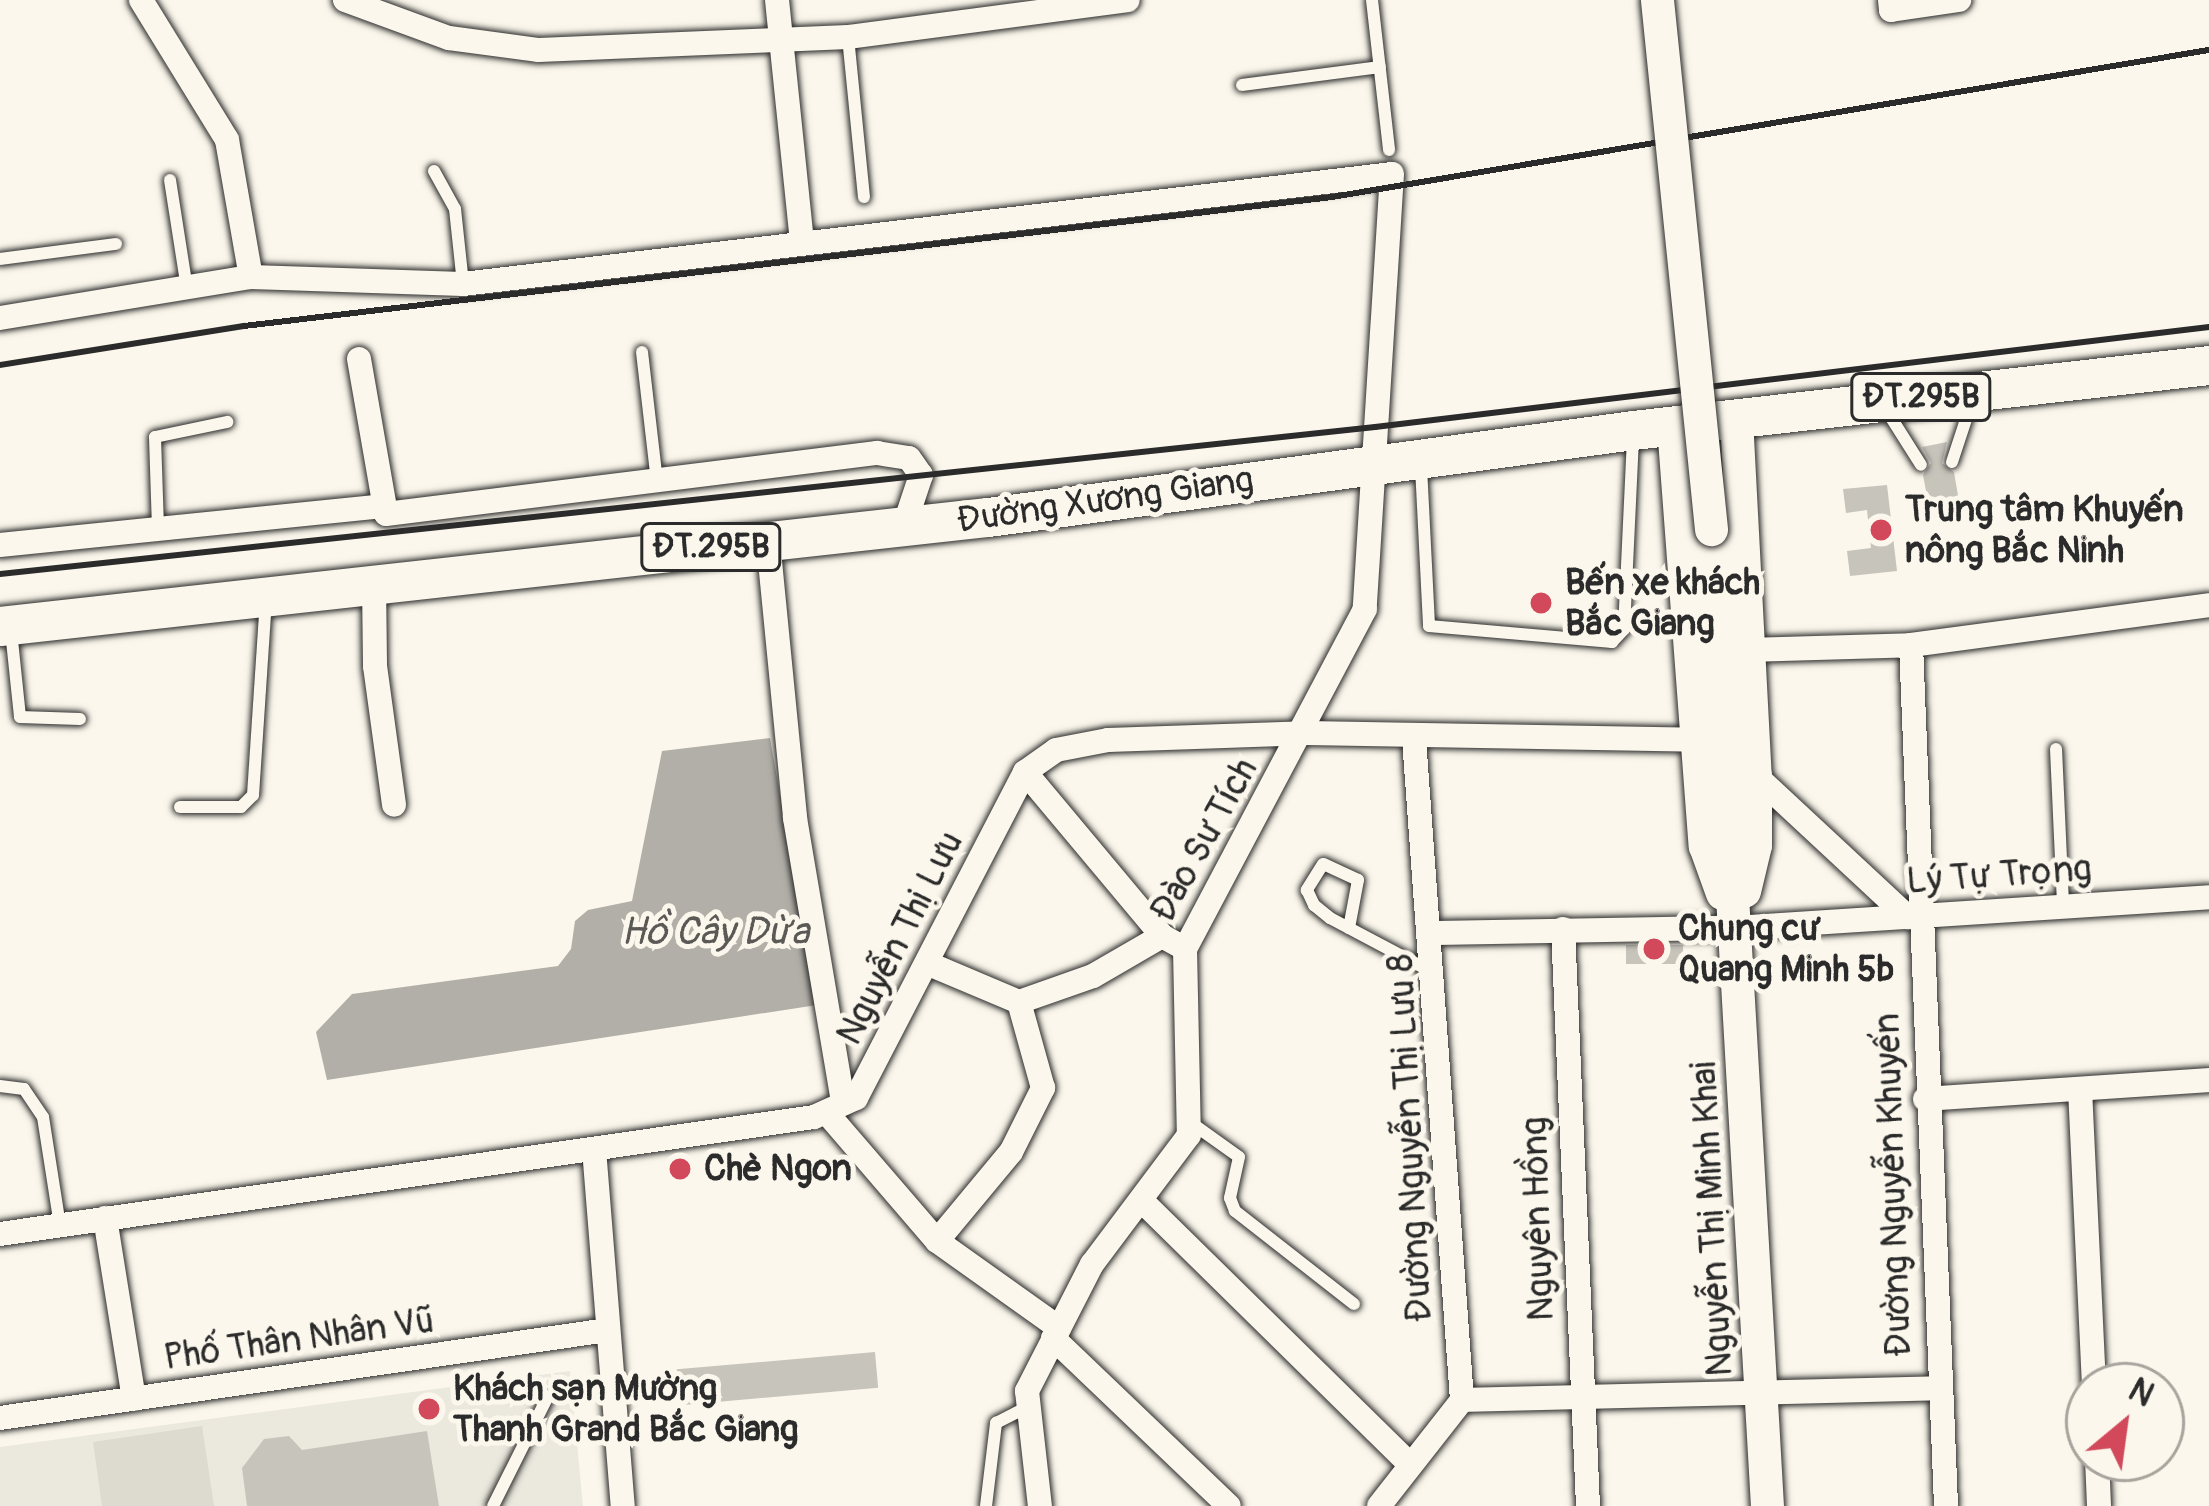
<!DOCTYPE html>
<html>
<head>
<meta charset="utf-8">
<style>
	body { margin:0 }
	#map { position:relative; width:2209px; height:1506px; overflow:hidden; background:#fbf7ec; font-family:Pangolin,sans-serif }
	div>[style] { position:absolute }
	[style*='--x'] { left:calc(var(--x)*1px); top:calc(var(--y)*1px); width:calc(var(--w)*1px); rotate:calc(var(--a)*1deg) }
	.built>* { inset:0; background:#ebe8de }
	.green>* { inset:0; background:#dddad0 }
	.water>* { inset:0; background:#b1afa7 }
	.building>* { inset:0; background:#c7c4bc; transform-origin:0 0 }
	.roads { filter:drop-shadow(0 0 3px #2b2b2b) drop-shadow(0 0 3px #2b2b2b) }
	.lane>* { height:12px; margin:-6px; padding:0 6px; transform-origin:6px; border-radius:6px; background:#fbf7ec }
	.street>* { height:24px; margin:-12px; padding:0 12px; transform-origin:12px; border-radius:12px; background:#fbf7ec }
	.secondary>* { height:33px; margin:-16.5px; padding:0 16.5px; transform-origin:16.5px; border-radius:16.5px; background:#fbf7ec }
	.primary>* { height:39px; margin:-19.5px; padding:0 19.5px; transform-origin:19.5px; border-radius:19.5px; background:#fbf7ec }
	.rail>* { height:6px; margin:-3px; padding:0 3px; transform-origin:3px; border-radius:3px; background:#2b2b2b }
	.bridges { filter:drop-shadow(0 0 3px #2b2b2b) drop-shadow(0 0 3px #2b2b2b) }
	.secondary-bridge>* { height:33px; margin:-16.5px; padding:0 16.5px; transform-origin:16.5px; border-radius:16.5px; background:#fbf7ec }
	.dots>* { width:33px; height:33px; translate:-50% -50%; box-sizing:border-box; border:6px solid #fbf7ec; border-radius:50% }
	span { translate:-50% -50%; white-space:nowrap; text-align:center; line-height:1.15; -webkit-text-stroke:10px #fbf7ec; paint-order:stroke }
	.shield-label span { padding:3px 9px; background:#fbf7ec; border:3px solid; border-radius:9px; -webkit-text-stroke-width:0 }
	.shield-label { font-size:33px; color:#2b2b2b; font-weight:700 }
	.street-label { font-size:36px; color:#2b2b2b }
	.poi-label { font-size:36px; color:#2b2b2b; font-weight:700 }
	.left { translate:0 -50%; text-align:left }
	.water-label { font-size:39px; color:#5a5956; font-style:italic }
	.north { position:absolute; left:2065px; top:1362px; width:120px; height:120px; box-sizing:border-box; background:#fbf7ec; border:3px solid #a8a59f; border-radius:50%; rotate:29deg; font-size:33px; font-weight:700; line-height:48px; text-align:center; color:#2b2b2b }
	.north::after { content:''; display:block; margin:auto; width:42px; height:54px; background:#d1495b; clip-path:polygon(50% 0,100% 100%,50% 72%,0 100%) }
</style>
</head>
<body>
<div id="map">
	<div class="built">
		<div style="clip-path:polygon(570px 1371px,583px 1506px,0 1506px,0 1447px)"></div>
	</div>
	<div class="green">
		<div style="clip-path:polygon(202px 1426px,214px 1506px,102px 1506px,93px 1442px)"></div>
	</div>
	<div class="water">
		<div style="clip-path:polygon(770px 738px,817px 1005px,327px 1080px,316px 1032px,352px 994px,558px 966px,571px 949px,575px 921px,588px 910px,632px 901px,662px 751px)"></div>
	</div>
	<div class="building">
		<div style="clip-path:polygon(1947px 442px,1942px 463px,1954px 472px,1961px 513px,1931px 518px,1923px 475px,1931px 463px,1922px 447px)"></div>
		<div style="clip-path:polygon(1887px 485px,1897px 571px,1850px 576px,1847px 551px,1871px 548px,1867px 510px,1846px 513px,1843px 489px)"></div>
		<div style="left:1683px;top:945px;width:19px;height:57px;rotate:90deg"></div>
		<div style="left:875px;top:1352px;width:36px;height:199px;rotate:85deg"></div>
		<div style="clip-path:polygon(427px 1431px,439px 1506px,247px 1506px,242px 1468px,264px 1439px,289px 1436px,302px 1450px)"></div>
	</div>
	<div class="roads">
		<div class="lane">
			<div style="--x:1372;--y:0;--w:151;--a:83.5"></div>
			<div style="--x:848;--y:37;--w:161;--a:84.3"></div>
			<div style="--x:1242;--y:85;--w:139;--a:-7.4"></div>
			<div style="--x:434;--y:171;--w:43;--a:61.1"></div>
			<div style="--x:455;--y:209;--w:75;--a:83.9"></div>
			<div style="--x:170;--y:180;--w:109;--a:81.1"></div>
			<div style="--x:0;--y:259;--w:117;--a:-7.4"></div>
			<div style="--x:642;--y:352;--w:130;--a:83.4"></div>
			<div style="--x:1885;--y:408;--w:67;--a:57.7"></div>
			<div style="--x:1952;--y:462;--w:64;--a:-71.8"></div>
			<div style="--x:1421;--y:467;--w:159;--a:87.1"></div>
			<div style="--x:1429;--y:626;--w:184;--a:5"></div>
			<div style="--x:1612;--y:642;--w:18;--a:-47"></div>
			<div style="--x:1624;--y:629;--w:192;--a:-87.3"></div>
			<div style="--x:158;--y:528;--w:91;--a:-91.9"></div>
			<div style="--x:155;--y:437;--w:74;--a:-11.8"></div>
			<div style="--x:11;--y:631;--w:86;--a:84"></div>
			<div style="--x:20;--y:717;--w:60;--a:1.9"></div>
			<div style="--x:2056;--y:749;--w:157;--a:87.4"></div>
			<div style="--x:180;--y:807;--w:61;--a:0"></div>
			<div style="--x:241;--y:807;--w:17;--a:-45"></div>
			<div style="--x:253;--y:795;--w:194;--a:-86.2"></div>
			<div style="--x:1349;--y:928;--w:49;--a:-79.4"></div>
			<div style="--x:1358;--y:880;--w:38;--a:-155"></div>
			<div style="--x:1323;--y:864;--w:31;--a:122"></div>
			<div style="--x:1307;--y:890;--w:17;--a:65"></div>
			<div style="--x:1314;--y:905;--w:21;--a:39"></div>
			<div style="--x:1330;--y:918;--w:113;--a:27.9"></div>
			<div style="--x:0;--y:1086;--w:24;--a:7"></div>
			<div style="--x:24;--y:1089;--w:34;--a:56"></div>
			<div style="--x:43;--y:1117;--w:109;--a:81.1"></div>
			<div style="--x:1190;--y:1122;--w:60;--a:35.5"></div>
			<div style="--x:1239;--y:1157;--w:42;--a:102.4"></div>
			<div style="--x:1230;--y:1198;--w:14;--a:69"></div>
			<div style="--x:1235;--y:1211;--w:151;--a:38"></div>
			<div style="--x:493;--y:1506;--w:123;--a:-63.4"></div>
			<div style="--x:986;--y:1506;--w:84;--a:-83.1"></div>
			<div style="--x:996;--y:1423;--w:36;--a:-27"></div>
		</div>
		<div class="street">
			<div style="--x:141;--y:0;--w:164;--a:58.4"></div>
			<div style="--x:227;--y:140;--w:139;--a:80.1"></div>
			<div style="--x:345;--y:0;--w:111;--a:20.1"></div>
			<div style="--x:449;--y:38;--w:91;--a:7.6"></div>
			<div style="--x:539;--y:50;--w:309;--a:-2.4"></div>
			<div style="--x:848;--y:37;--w:282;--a:-7.5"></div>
			<div style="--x:777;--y:0;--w:243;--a:84.1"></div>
			<div style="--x:1890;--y:0;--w:10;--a:84"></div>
			<div style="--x:1891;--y:10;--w:69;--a:-8.4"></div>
			<div style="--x:0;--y:318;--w:254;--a:-9.3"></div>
			<div style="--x:251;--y:277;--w:212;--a:1.9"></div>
			<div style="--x:463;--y:284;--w:935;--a:-6.75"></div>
			<div style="--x:1392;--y:174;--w:436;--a:93.6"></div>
			<div style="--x:1365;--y:609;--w:385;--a:117.9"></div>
			<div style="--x:1185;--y:949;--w:186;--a:88.8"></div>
			<div style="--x:1189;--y:1135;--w:161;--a:126.9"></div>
			<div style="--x:1092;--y:1264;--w:143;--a:117.1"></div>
			<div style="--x:1027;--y:1391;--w:116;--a:83.6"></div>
			<div style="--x:359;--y:359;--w:157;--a:80.1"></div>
			<div style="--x:386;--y:514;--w:495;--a:-7.1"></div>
			<div style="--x:877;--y:453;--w:32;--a:9"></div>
			<div style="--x:909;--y:458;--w:21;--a:55"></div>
			<div style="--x:921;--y:475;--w:54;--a:108.4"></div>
			<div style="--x:768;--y:541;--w:278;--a:84.4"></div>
			<div style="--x:795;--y:818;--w:289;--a:80.4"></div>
			<div style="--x:0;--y:545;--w:385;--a:-5.8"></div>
			<div style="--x:374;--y:582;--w:84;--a:89.3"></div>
			<div style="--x:375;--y:666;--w:140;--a:82.2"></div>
			<div style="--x:1911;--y:645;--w:862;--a:87.67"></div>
			<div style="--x:1747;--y:650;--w:164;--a:-1.7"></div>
			<div style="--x:1911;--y:645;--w:301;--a:-7.6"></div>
			<div style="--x:1025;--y:772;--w:214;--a:50.1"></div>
			<div style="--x:1162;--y:936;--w:26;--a:29"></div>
			<div style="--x:1755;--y:775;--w:209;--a:42.9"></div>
			<div style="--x:1563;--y:929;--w:578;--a:87.52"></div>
			<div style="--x:1434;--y:933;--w:301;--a:-1"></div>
			<div style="--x:1735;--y:928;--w:475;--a:-3.7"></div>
			<div style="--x:1019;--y:1002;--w:78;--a:-19.4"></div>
			<div style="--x:1093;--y:976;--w:80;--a:-30.1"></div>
			<div style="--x:2080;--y:1089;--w:297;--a:87.3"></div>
			<div style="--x:1925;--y:1099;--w:285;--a:-3.8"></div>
			<div style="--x:826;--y:1112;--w:170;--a:49.3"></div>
			<div style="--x:937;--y:1241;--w:116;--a:-50.3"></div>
			<div style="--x:1011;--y:1152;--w:72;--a:-63.4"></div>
			<div style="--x:1043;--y:1088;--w:89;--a:-105.6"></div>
			<div style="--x:1019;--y:1002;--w:98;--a:-157.1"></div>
			<div style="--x:594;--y:1149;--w:358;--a:85.4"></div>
			<div style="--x:1143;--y:1202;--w:375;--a:44.5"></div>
			<div style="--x:105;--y:1218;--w:183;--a:80.9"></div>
			<div style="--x:0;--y:1234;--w:822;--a:-8.18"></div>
			<div style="--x:814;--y:1117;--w:46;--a:-24.3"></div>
			<div style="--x:856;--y:1098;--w:367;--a:-62.6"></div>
			<div style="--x:1025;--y:772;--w:38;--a:-35"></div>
			<div style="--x:1056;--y:750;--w:53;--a:-10.9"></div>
			<div style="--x:1108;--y:740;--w:196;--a:-2"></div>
			<div style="--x:1304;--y:733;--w:396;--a:1"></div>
			<div style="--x:937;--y:1241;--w:150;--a:35.5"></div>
			<div style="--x:1053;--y:1338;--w:243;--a:43.7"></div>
			<div style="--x:1462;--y:1400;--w:475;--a:-1.4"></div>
			<div style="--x:0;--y:1418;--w:614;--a:-8.24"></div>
			<div style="--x:2097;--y:1458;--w:48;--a:87.6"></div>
			<div style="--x:1379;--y:1506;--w:135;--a:-51.9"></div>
			<div style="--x:1462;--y:1400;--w:663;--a:-94.15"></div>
		</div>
		<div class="secondary">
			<div style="--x:1736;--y:418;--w:358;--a:87"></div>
			<div style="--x:1755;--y:775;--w:70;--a:90"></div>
			<div style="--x:1755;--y:845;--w:47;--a:103.4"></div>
			<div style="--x:1673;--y:425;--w:422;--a:85.7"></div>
			<div style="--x:1705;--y:846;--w:50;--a:70.1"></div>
			<div style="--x:1711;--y:529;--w:979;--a:86.72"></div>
		</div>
		<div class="primary">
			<div style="--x:0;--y:626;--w:994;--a:-6.3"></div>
			<div style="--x:988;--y:517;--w:651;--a:-7.68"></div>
			<div style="--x:1633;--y:430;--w:580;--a:-6.44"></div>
		</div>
	</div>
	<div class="rail">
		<div style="--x:0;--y:365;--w:247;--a:-9.1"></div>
		<div style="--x:244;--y:326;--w:1096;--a:-6.76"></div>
		<div style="--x:1332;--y:197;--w:889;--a:-9.52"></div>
		<div style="--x:0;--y:574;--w:1383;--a:-6.1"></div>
		<div style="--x:1375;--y:427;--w:840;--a:-6.84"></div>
	</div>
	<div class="bridges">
		<div class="secondary-bridge">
			<div style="--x:1657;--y:0;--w:532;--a:84.17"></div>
		</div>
	</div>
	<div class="dots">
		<div style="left:1881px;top:530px;background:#d1495b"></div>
		<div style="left:1541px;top:603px;background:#d1495b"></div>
		<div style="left:1654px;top:949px;background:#d1495b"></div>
		<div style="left:680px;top:1169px;background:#d1495b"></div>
		<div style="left:429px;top:1409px;background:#d1495b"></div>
	</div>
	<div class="shield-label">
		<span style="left:1921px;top:397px">ĐT.295B</span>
		<span style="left:711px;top:547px">ĐT.295B</span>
	</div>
	<div class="street-label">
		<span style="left:1105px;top:500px;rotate:-8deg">Đường Xương Giang</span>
		<span style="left:1204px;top:840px;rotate:-61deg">Đào Sư Tích</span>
		<span style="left:1999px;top:875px;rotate:-4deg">Lý Tự Trọng</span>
		<span style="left:900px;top:938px;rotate:-63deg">Nguyễn Thị Lưu</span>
		<span style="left:1410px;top:1138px;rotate:-93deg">Đường Nguyễn Thị Lưu 8</span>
		<span style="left:1893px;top:1185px;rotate:-92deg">Đường Nguyễn Khuyến</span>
		<span style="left:1538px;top:1219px;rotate:-92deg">Nguyên Hồng</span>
		<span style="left:1712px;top:1219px;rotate:-93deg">Nguyễn Thị Minh Khai</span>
		<span style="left:299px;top:1339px;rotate:-8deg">Phố Thân Nhân Vũ</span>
	</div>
	<div class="poi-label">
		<span class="left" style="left:1905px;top:530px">Trung tâm Khuyến<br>nông Bắc Ninh</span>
		<span class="left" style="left:1565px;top:603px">Bến xe khách<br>Bắc Giang</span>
		<span class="left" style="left:1678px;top:949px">Chung cư<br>Quang Minh 5b</span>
		<span class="left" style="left:704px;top:1169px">Chè Ngon</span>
		<span class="left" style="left:453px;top:1409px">Khách sạn Mường<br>Thanh Grand Bắc Giang</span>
	</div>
	<div class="water-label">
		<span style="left:715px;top:932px">Hồ Cây Dừa</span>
	</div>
	<div class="north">N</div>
</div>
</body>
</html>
